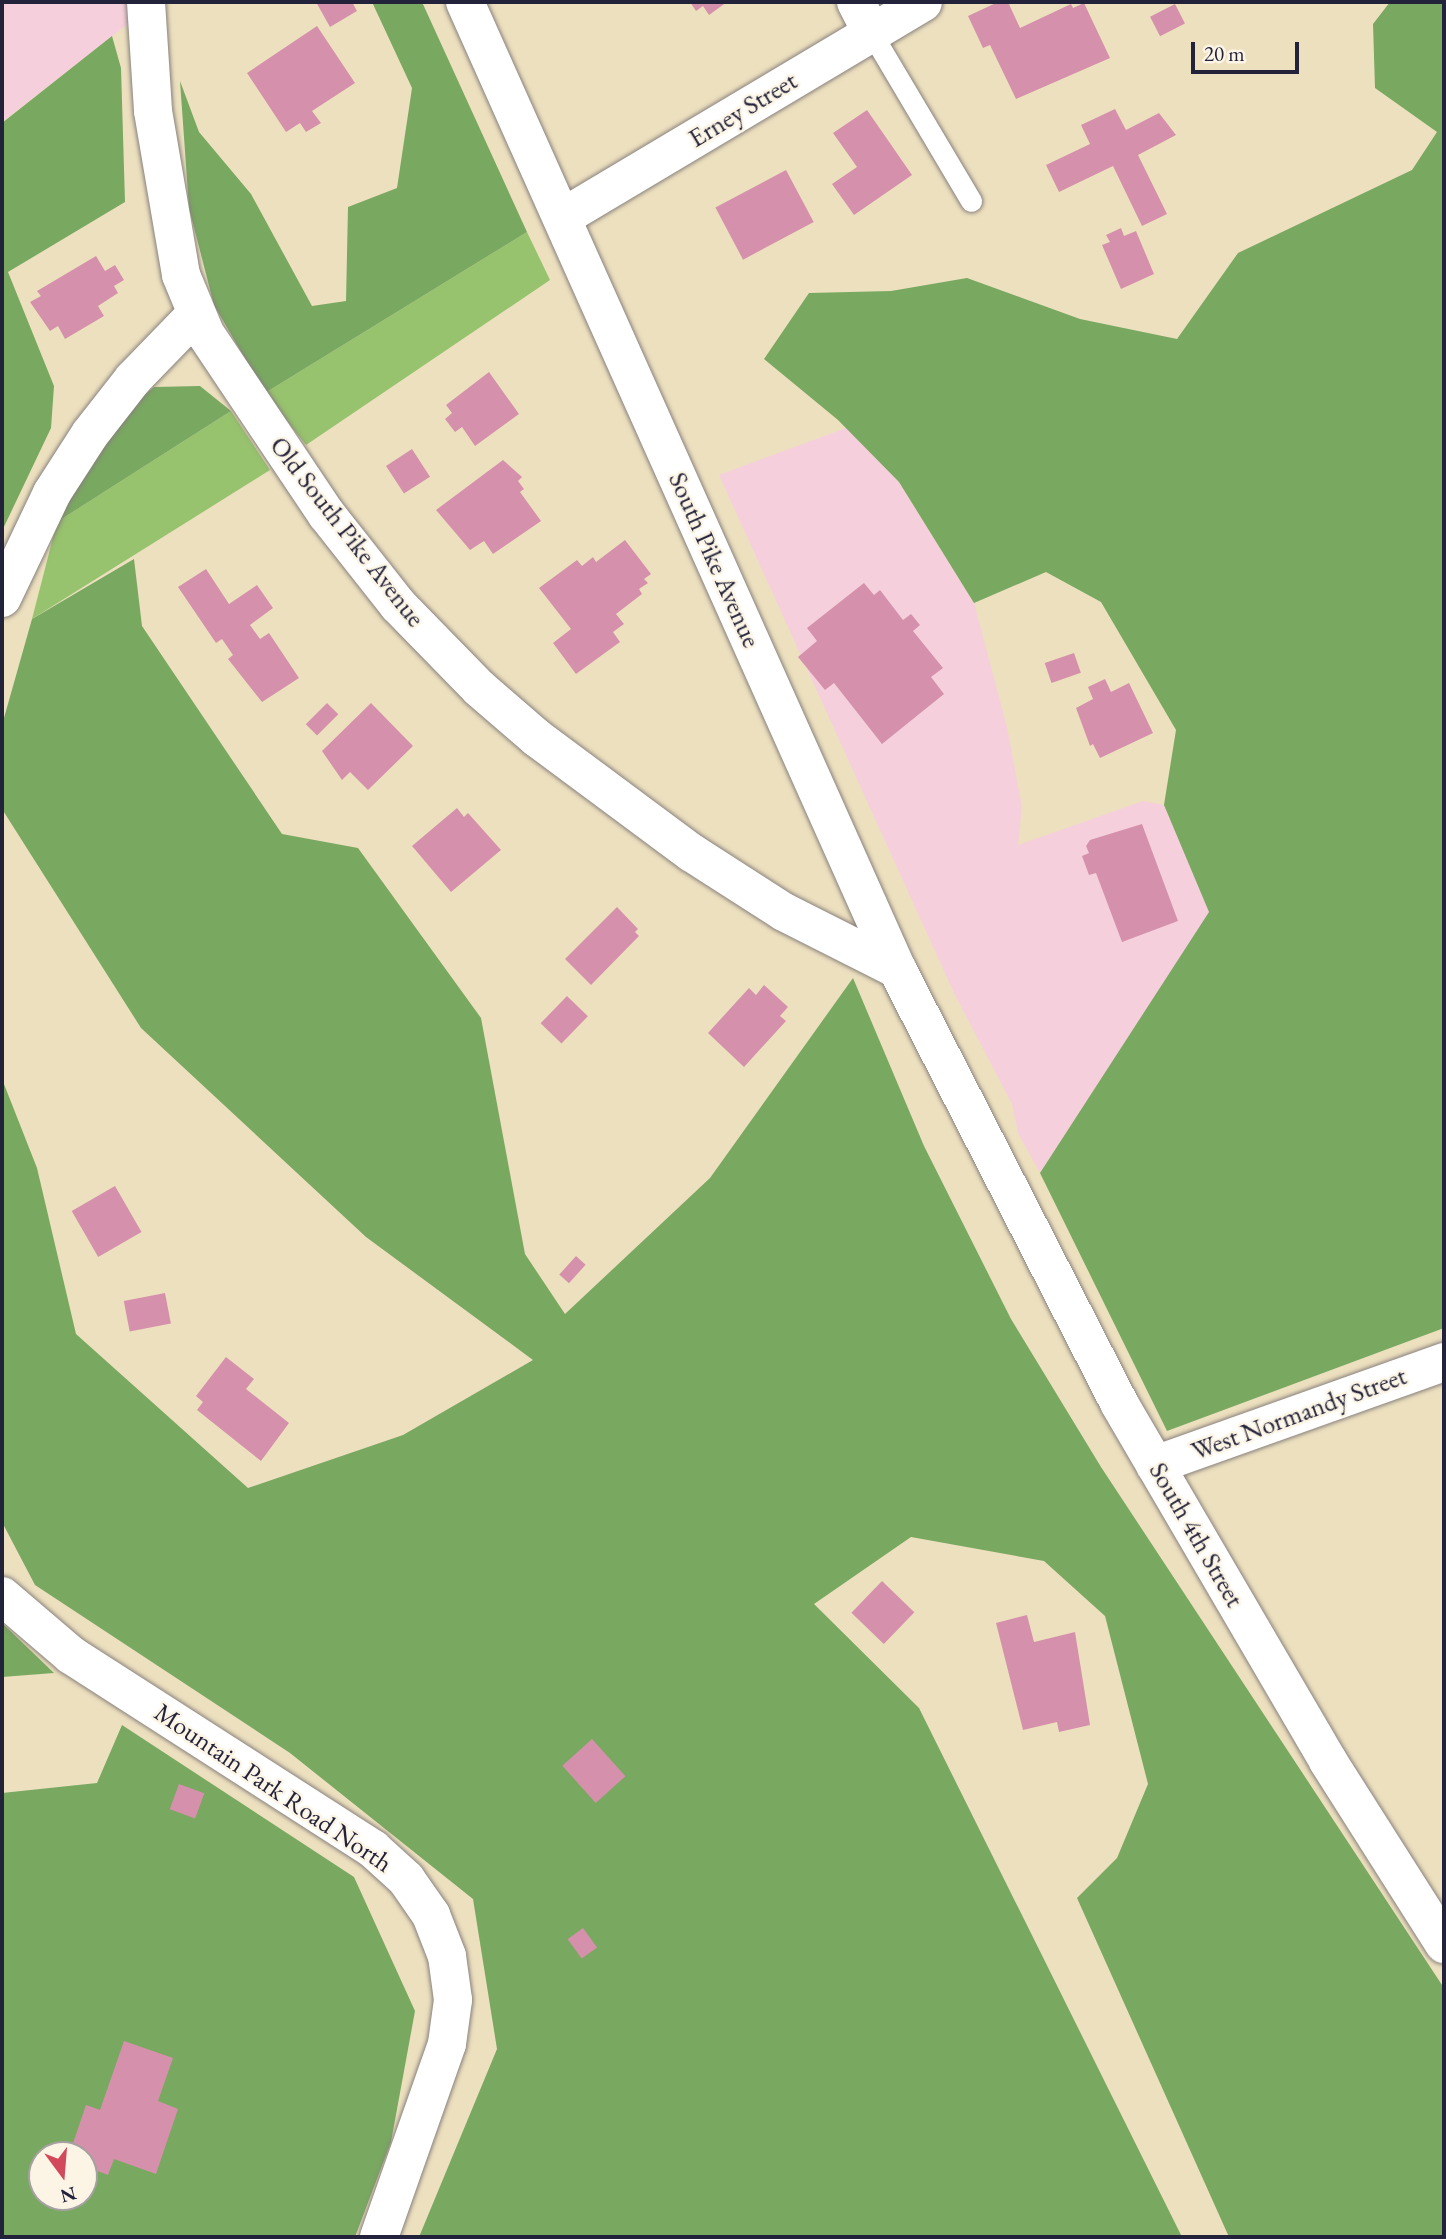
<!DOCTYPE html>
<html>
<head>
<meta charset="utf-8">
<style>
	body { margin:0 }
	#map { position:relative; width:1446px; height:2239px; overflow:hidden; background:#ede0bf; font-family:"EB Garamond",serif }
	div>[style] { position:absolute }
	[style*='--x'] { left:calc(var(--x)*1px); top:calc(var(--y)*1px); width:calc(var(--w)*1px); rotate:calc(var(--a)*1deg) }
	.built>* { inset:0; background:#f5cfdb }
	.green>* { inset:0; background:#97c26e }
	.forest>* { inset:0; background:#79a861 }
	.building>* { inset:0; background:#d591ab; transform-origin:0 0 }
	.roads { filter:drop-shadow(0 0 2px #88817d) drop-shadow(0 0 2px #88817d) }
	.service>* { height:21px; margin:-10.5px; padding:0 10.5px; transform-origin:10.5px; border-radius:10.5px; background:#fff }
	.minor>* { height:38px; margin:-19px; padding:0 19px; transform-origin:19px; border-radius:19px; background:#fff }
	.primary>* { height:38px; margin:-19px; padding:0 19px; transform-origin:19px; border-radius:19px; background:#fff }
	span { translate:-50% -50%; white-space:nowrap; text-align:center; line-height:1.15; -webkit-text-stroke:5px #fcf5e5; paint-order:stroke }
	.street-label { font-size:26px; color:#22223b }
	.frame { position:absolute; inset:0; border:4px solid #22223b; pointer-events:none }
	.north { position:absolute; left:28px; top:2141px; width:70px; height:70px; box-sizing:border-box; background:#fcf5e5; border:2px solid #a5a1a1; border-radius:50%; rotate:164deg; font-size:19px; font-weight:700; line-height:28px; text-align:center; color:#22223b }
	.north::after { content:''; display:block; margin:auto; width:24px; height:32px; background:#d1495b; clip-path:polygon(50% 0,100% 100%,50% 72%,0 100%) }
	.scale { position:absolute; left:1191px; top:42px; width:108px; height:32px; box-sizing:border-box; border:4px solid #22223b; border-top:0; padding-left:9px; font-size:21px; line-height:24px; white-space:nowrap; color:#22223b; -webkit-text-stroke:5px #fcf5e5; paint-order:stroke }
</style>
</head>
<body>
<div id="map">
	<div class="built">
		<div style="clip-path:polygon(2px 2px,156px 2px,2px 122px)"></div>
		<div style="clip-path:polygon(846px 428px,899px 482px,974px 603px,1007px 727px,1022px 807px,1018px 845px,1143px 801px,1164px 805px,1210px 912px,1040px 1173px,1018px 1133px,1012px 1104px,954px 993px,719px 475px)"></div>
	</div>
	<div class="green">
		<div style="clip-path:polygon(527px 232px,550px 280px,306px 445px,265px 393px)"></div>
		<div style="clip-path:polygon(231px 411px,270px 470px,32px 619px,57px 522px)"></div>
	</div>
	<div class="forest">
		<div style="clip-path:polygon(372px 2px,422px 2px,527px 232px,265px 393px,214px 305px,189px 208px,180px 81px,199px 132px,251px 194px,312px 306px,346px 301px,348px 207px,397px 188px,412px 88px)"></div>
		<div style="clip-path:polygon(1390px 2px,1444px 2px,1444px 1328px,1167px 1431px,1040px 1173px,1209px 912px,1164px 805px,1176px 730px,1101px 602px,1046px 572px,974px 603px,899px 482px,838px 420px,764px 359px,809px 293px,891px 291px,967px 278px,1080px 319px,1177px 339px,1238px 253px,1412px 170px,1437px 132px,1375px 88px,1373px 24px)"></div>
		<div style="clip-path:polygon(112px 36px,121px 68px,125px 202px,8px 272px,54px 386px,51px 428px,2px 531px,2px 123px)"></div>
		<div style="clip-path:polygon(200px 386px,231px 411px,57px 522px,108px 425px,154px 387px)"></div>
		<div style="clip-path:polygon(134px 559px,142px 626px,282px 834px,358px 848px,481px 1018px,525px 1254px,565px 1314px,710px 1178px,853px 978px,924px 1146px,1011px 1319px,1101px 1467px,1444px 1988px,1444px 2237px,1229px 2237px,1077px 1898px,1117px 1858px,1148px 1784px,1105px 1616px,1044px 1561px,911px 1537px,814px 1604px,919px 1708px,1182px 2237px,419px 2237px,497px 2049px,473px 1899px,290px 1753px,35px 1585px,2px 1522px,2px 1079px,37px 1168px,76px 1334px,248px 1488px,403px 1435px,533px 1360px,366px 1237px,141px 1028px,2px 809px,2px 725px,32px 619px)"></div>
		<div style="clip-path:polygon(2px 1623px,54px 1673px,2px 1677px)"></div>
		<div style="clip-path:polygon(evenodd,122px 1725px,354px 1877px,415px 2011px,391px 2142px,355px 2237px,2px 2237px,2px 1793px,97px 1783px,122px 1725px,42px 2155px,84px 2155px,84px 2197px,42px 2197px,42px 2155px)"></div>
	</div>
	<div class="building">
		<div style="clip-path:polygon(316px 2px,352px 2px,357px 11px,330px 27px)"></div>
		<div style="clip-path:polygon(690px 2px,727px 2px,709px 15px,703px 6px,696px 11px)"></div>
		<div style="clip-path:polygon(998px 2px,1008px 2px,1020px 28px,1071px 4px,1073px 8px,1084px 3px,1110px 58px,1016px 99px,990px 45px,983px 48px,968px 16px)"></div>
		<div style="left:1175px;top:4px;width:22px;height:28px;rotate:63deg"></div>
		<div style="clip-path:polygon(317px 26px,355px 83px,312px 111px,321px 123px,306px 132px,300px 123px,286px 132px,247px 73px)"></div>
		<div style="clip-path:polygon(1115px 109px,1126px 130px,1159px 113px,1176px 135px,1138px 155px,1167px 214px,1142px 226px,1113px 166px,1059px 192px,1046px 165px,1090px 144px,1081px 125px)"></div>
		<div style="clip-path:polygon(867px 110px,912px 175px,854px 215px,832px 184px,857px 167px,833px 133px)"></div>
		<div style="left:786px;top:170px;width:59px;height:80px;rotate:62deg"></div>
		<div style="clip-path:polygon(1121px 228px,1124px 236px,1136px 231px,1154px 274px,1121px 289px,1102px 245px,1110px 242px,1106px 235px)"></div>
		<div style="clip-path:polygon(96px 256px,105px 271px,115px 265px,124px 280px,114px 286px,118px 293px,98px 306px,104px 316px,65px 339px,58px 326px,50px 331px,30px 302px,41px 296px,37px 291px)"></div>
		<div style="clip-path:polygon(489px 372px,519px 414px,475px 446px,462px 427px,455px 432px,445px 419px,452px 413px,446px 405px)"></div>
		<div style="left:412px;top:449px;width:33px;height:31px;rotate:57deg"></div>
		<div style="clip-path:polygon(503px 460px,522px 477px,518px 481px,524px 489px,520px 492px,541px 521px,493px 554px,484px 541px,470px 550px,436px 510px)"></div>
		<div style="clip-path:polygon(625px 540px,651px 574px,644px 579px,648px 583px,639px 589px,642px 594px,616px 614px,624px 624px,613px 632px,620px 642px,576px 674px,553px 643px,571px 629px,539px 588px,577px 560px,582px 566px,593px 557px,596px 562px)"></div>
		<div style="clip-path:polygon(206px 569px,229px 604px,257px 585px,273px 608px,250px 625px,260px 639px,269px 633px,299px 678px,262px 702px,228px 659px,233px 655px,222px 639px,216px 643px,178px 587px)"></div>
		<div style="clip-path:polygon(864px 583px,874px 595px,880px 590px,903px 620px,911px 614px,920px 625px,913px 631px,943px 668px,931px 677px,944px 694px,882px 744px,834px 683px,825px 690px,798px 657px,817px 641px,807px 628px)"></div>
		<div style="left:1074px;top:653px;width:21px;height:31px;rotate:71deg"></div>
		<div style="clip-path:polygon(1105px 679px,1111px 692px,1129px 683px,1153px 733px,1100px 758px,1093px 744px,1090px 746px,1076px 708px,1093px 699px,1088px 687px)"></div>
		<div style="left:327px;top:703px;width:16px;height:30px;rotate:45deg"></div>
		<div style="clip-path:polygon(371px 703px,413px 746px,368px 790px,350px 772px,342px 780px,322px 751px)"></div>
		<div style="clip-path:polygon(457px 808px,464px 817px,468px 813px,501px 850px,451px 892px,412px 846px)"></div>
		<div style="clip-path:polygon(1142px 824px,1178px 921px,1122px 942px,1096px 873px,1089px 875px,1082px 856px,1089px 853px,1086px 846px,1090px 840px)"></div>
		<div style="clip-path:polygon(617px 907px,638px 929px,635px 932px,639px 936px,591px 985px,565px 959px)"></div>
		<div style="clip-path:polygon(764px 985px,788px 1007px,780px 1016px,786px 1021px,744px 1067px,708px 1033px,749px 988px,756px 995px)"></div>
		<div style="left:567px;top:996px;width:29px;height:38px;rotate:44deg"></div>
		<div style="left:115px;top:1186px;width:53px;height:50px;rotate:60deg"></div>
		<div style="left:576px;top:1256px;width:13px;height:25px;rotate:42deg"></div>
		<div style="left:165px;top:1293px;width:31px;height:42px;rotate:79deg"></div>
		<div style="clip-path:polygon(226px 1357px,254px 1379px,246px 1389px,289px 1423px,261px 1461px,197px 1410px,203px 1402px,196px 1396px)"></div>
		<div style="left:882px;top:1581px;width:45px;height:44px;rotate:44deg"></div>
		<div style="clip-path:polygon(1027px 1615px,1034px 1642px,1075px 1632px,1090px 1725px,1059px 1732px,1057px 1722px,1023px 1730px,996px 1623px)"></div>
		<div style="left:592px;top:1739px;width:50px;height:40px;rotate:48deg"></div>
		<div style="left:179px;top:1784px;width:27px;height:27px;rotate:20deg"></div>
		<div style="left:583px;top:1928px;width:24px;height:19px;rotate:54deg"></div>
		<div style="clip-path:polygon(124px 2041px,173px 2058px,158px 2101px,178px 2109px,156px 2174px,114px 2159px,108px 2175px,84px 2166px,84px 2155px,69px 2155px,86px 2105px,100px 2110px)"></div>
	</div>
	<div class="roads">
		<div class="service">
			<div style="--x:872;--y:34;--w:194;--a:59.3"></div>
		</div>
		<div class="minor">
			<div style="--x:146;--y:2;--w:109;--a:86.3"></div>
			<div style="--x:153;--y:111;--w:166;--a:80.3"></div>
			<div style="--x:181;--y:275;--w:63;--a:67.5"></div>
			<div style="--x:205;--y:333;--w:219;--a:56.2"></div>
			<div style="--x:327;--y:515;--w:115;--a:51.7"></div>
			<div style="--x:398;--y:605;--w:116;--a:45.7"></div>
			<div style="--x:479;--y:688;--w:77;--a:40.8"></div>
			<div style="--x:537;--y:738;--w:193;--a:36.6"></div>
			<div style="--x:692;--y:853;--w:109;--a:32.7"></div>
			<div style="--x:784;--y:912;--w:127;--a:26.8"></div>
			<div style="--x:856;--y:2;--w:36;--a:63"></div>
			<div style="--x:563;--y:217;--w:419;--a:-30.8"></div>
			<div style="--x:2;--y:598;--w:116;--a:-64.5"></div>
			<div style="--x:52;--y:493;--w:70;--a:-57.2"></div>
			<div style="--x:90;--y:434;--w:70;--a:-52"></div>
			<div style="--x:133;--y:379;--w:89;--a:-45.9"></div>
			<div style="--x:1155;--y:1465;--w:307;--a:-19.6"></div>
			<div style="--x:2;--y:1596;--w:91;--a:40.5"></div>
			<div style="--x:71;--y:1655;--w:359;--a:32.7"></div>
			<div style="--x:373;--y:1849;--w:45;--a:42.3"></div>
			<div style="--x:406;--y:1879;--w:44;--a:55.2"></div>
			<div style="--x:431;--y:1915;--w:44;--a:68.7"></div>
			<div style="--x:447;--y:1956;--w:44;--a:82.2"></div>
			<div style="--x:453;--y:2000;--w:44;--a:97.8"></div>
			<div style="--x:447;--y:2044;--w:205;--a:109.4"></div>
		</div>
		<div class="primary">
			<div style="--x:465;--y:2;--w:1059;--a:65.93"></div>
			<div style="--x:897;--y:969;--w:487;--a:62.9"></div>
			<div style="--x:1119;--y:1403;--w:415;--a:59.7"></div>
			<div style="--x:1328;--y:1761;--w:217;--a:57.6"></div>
		</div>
	</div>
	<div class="street-label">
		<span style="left:743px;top:110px;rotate:-31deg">Erney Street</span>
		<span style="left:347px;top:532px;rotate:52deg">Old South Pike Avenue</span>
		<span style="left:714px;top:560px;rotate:66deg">South Pike Avenue</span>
		<span style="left:1299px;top:1414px;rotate:-20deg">West Normandy Street</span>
		<span style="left:1196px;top:1535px;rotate:60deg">South 4th Street</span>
		<span style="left:273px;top:1788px;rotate:34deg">Mountain Park Road North</span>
	</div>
	<div class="frame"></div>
	<div class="north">N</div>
	<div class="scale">20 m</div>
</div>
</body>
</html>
